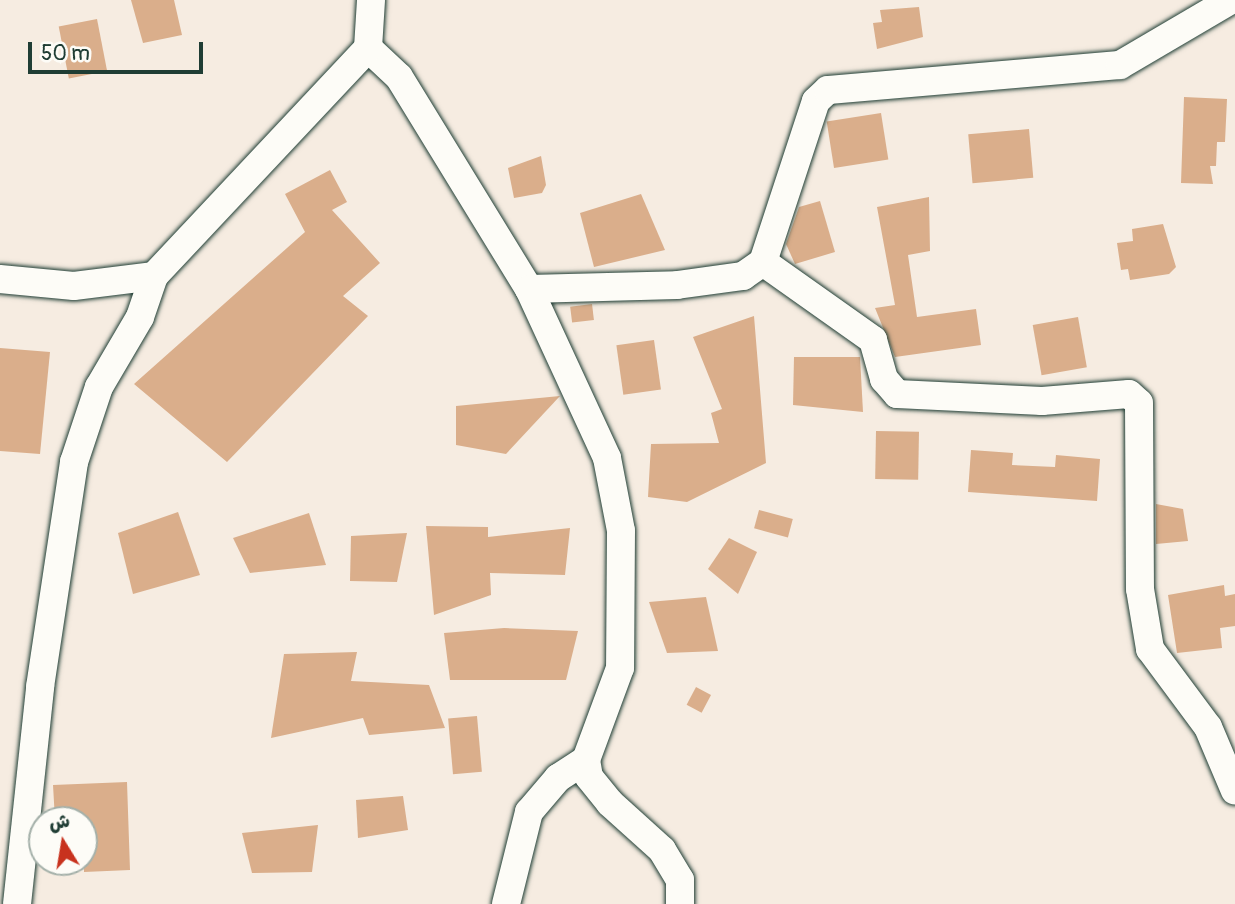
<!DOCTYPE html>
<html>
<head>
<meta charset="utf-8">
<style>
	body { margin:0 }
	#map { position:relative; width:1235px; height:904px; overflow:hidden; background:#f6ece1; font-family:Pangolin,"Playpen Sans Arabic",sans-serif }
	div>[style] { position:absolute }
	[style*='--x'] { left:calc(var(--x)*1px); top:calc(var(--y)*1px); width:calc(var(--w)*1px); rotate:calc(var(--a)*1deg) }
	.building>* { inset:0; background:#daae8b; transform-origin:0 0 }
	.roads { filter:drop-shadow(0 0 2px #1f3d34) drop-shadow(0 0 2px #1f3d34) }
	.minor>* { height:28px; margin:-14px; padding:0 14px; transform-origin:14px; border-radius:14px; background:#fdfcf7 }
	span { translate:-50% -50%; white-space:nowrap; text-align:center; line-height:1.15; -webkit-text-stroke:5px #fdfcf7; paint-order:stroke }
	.north { position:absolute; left:28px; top:806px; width:70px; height:70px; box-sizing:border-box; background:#fdfcf7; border:2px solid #a4b0a9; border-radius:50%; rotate:349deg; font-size:19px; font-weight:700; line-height:28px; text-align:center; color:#1f3d34 }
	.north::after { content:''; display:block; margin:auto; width:24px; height:32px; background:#c8321e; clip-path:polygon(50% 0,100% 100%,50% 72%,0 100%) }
	.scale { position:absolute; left:28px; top:42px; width:175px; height:32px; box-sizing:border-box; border:4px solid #1f3d34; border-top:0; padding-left:9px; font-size:21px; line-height:24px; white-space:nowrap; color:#1f3d34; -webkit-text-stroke:5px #fdfcf7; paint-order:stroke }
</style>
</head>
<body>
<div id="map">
	<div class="building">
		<div style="clip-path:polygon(131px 0,174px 0,182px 35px,143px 43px)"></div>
		<div style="clip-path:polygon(919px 7px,923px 37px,877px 49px,873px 23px,882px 22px,880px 10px)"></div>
		<div style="left:97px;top:19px;width:53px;height:39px;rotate:79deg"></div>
		<div style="clip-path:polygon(1184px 97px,1227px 99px,1225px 142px,1217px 142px,1216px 166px,1210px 166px,1213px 184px,1181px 183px)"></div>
		<div style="left:881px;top:113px;width:47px;height:55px;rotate:81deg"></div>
		<div style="left:1029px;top:129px;width:49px;height:61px;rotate:85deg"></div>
		<div style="clip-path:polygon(541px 156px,546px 185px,542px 193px,514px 198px,508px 168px)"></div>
		<div style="clip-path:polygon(330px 170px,347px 202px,332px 210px,380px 263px,343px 296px,368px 316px,227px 462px,134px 384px,305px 232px,285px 194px)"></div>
		<div style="clip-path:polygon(641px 194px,665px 250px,594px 267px,580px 213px)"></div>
		<div style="clip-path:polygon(929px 197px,930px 251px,908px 255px,917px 317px,976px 309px,981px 345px,895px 357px,875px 308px,895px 305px,877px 207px)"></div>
		<div style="clip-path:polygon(820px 201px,835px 252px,795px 264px,786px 244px,799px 207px)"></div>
		<div style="clip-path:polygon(1163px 224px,1176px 267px,1169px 274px,1130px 280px,1128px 269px,1121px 270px,1117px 243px,1133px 241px,1132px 229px)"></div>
		<div style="left:592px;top:304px;width:16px;height:22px;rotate:83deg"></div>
		<div style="clip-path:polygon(754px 316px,766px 463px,687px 502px,648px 497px,651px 444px,719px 443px,711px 413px,722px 409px,693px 337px)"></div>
		<div style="left:1078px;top:317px;width:51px;height:46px;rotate:80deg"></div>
		<div style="left:654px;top:340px;width:50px;height:38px;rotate:82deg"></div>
		<div style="clip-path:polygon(0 348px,50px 352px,40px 454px,0 451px)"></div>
		<div style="clip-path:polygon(794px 357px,860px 357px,863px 412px,793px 405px)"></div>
		<div style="clip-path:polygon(560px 396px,506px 454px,456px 445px,456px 406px)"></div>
		<div style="left:876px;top:431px;width:43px;height:48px;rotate:1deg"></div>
		<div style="clip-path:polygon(971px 450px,1013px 453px,1012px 465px,1055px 467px,1056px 455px,1100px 459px,1097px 501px,968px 492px)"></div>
		<div style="clip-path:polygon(1156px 504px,1183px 509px,1188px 541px,1156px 544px)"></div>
		<div style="left:759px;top:510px;width:35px;height:19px;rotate:15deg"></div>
		<div style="clip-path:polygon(178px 512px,200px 575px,133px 594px,118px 533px)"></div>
		<div style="clip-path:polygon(309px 513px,326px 565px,250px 573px,233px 538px)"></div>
		<div style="clip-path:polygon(426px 526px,488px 527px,488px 537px,570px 528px,565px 575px,490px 573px,491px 595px,434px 615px)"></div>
		<div style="clip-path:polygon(407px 533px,397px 582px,350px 581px,351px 536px)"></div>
		<div style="clip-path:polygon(729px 538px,757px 552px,738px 594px,708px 569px)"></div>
		<div style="clip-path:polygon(1224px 585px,1225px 596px,1235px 594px,1235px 626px,1220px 628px,1222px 648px,1177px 653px,1168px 595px)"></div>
		<div style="clip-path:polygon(706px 597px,718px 651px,667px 653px,649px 602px)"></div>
		<div style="clip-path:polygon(504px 628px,578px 631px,566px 680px,450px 680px,444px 633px)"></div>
		<div style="clip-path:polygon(357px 652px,351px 681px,429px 685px,445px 728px,369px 735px,363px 718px,271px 738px,284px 654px)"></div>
		<div style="left:696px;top:687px;width:17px;height:20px;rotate:28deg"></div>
		<div style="left:477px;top:716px;width:56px;height:29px;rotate:85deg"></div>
		<div style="clip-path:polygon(127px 782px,130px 870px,84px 872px,84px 820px,55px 820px,53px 785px)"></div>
		<div style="clip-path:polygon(403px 796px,408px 830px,358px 838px,356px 800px)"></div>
		<div style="clip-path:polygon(318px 825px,312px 872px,252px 873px,242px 833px)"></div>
	</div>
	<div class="roads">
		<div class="minor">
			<div style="--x:368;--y:48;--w:42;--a:43.1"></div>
			<div style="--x:399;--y:77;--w:249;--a:58.5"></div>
			<div style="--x:529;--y:289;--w:186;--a:65.2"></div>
			<div style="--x:607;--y:458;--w:74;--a:79.1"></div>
			<div style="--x:621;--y:531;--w:137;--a:90.4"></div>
			<div style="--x:620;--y:668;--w:98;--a:110.3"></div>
			<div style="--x:586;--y:760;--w:17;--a:80"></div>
			<div style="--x:589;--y:777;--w:33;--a:51"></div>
			<div style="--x:610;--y:803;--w:70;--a:42.1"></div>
			<div style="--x:662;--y:850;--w:35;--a:59"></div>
			<div style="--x:680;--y:880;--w:24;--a:90"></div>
			<div style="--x:763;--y:262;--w:135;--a:35.3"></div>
			<div style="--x:873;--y:340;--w:41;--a:74.2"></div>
			<div style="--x:884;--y:379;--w:20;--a:49"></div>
			<div style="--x:897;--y:394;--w:145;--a:2.8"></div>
			<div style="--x:1042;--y:401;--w:87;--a:-4.6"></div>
			<div style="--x:1129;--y:394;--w:13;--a:42"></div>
			<div style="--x:1139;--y:403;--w:186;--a:89.7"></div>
			<div style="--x:1140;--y:589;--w:61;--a:80.5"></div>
			<div style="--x:1150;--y:649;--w:97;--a:53.4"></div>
			<div style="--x:1208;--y:727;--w:69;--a:67.1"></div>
			<div style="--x:0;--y:279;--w:74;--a:5.4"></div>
			<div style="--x:74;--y:286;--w:81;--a:-7.1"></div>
			<div style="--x:529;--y:289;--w:148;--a:-1.5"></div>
			<div style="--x:677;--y:285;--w:67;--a:-7.8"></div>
			<div style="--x:743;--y:276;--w:24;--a:-35"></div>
			<div style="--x:763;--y:262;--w:169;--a:-71.8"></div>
			<div style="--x:816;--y:101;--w:16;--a:-43"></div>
			<div style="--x:828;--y:90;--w:293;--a:-4.9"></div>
			<div style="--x:1120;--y:65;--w:129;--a:-30.4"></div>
			<div style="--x:17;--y:904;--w:218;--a:-83.9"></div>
			<div style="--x:40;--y:687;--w:228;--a:-81.4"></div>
			<div style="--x:74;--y:462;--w:79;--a:-71.6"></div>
			<div style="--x:99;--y:387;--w:81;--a:-59.6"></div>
			<div style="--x:140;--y:317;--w:43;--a:-71.1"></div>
			<div style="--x:154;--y:276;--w:313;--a:-46.8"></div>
			<div style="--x:368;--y:48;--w:48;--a:-86.4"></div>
			<div style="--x:506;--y:904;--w:95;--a:-76"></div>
			<div style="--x:529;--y:812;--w:45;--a:-49.5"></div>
			<div style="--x:558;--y:778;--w:33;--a:-33"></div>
		</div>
	</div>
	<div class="north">ش</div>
	<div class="scale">50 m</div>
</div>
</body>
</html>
